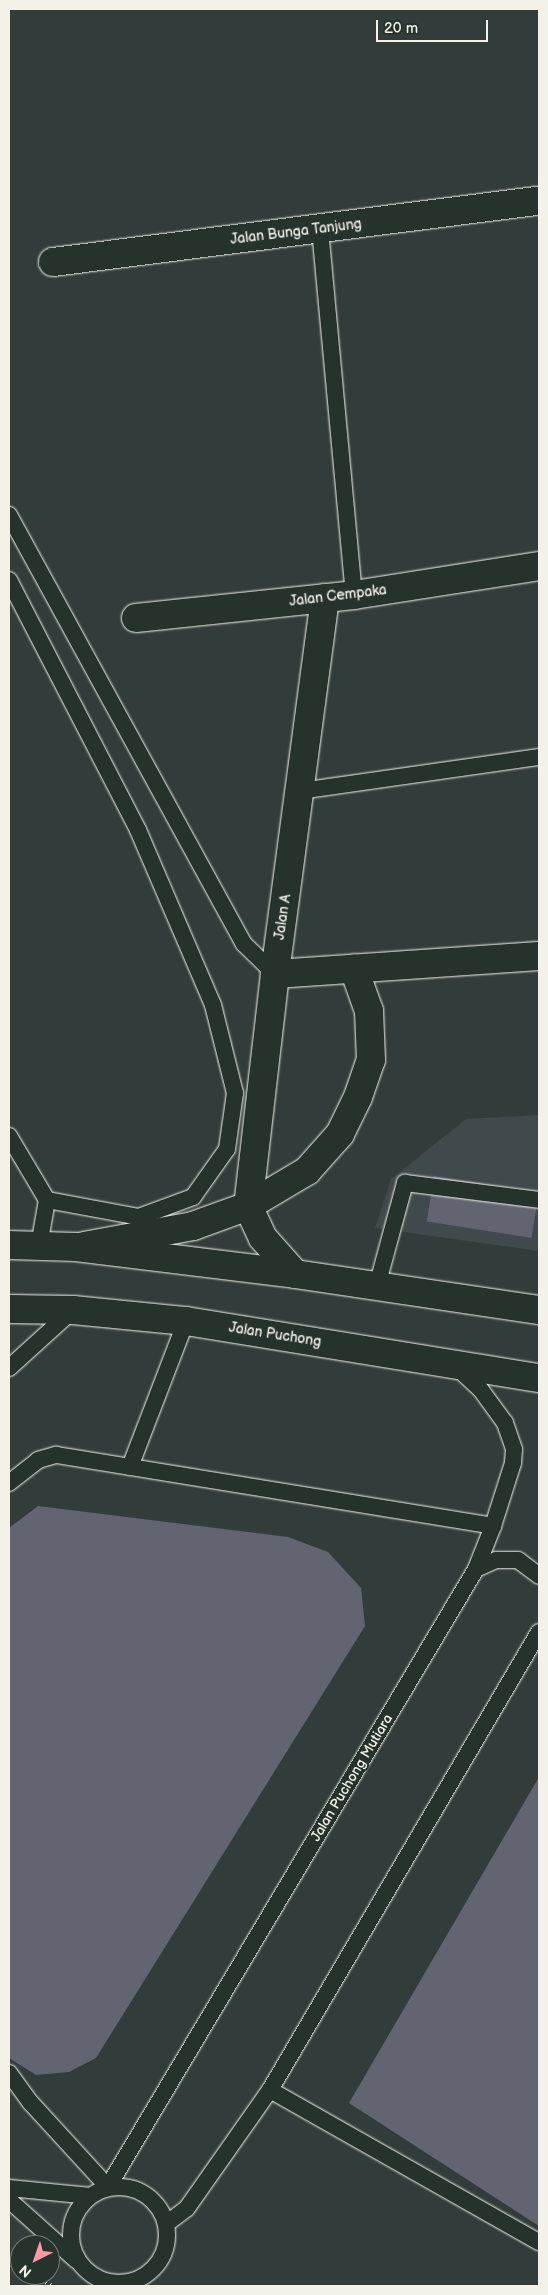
<!DOCTYPE html>
<html>
<head>
<meta charset="utf-8">
<style>
	body { margin:0 }
	#map { position:relative; width:548px; height:2295px; overflow:hidden; background:#323d3b; font-family:"Balsamiq Sans",sans-serif }
	div>[style] { position:absolute }
	[style*='--x'] { left:calc(var(--x)*1px); top:calc(var(--y)*1px); width:calc(var(--w)*1px); rotate:calc(var(--a)*1deg) }
	.built>* { inset:0; background:#40494b }
	.building>* { inset:0; background:#626471; transform-origin:0 0 }
	.path>* { height:3px; margin-top:-1.5px; transform-origin:0; background:repeating-linear-gradient(90deg,#f4f1e8 0 1px,transparent 0 5px) }
	.roads { filter:drop-shadow(0 0 1px #f4f1e8) drop-shadow(0 0 1px #f4f1e8) }
	.service>* { height:16px; margin:-8px; padding:0 8px; transform-origin:8px; border-radius:8px; background:#26332d }
	.service>.ring { margin:-8px; padding:0; box-sizing:content-box; background:none; border:16px solid #26332d; border-radius:50% }
	.minor>* { height:28px; margin:-14px; padding:0 14px; transform-origin:14px; border-radius:14px; background:#26332d }
	.primary>* { height:28px; margin:-14px; padding:0 14px; transform-origin:14px; border-radius:14px; background:#26332d }
	span { translate:-50% -50%; white-space:nowrap; text-align:center; line-height:1.15; -webkit-text-stroke:4px #26332d; paint-order:stroke }
	.street-label { font-size:14px; color:#f4f1e8 }
	.frame { position:absolute; inset:0; border:10px solid #f4f1e8; pointer-events:none }
	.north { position:absolute; left:10px; top:2235px; width:50px; height:50px; box-sizing:border-box; background:#26332d; border:1px solid #787f78; border-radius:50%; rotate:221deg; font-size:14px; font-weight:700; line-height:20px; text-align:center; color:#f4f1e8 }
	.north::after { content:''; display:block; margin:auto; width:18px; height:22px; background:#ff9aa2; clip-path:polygon(50% 0,100% 100%,50% 72%,0 100%) }
	.scale { position:absolute; left:376px; top:20px; width:112px; height:22px; box-sizing:border-box; border:2px solid #f4f1e8; border-top:0; padding-left:6px; font-size:15px; line-height:18px; white-space:nowrap; color:#f4f1e8; -webkit-text-stroke:4px #26332d; paint-order:stroke }
</style>
</head>
<body>
<div id="map">
	<div class="built">
		<div style="clip-path:polygon(539px 1115px,539px 1251px,375px 1228px,391px 1179px,466px 1119px)"></div>
	</div>
	<div class="building">
		<div style="left:434px;top:1176px;width:106px;height:46px;rotate:9deg"></div>
		<div style="clip-path:polygon(38px 1506px,288px 1537px,328px 1552px,361px 1588px,365px 1626px,96px 2058px,69px 2072px,36px 2075px,9px 2058px,9px 1528px)"></div>
		<div style="clip-path:polygon(539px 1777px,539px 2226px,349px 2103px)"></div>
	</div>
	<div class="path">
		<div style="--x:9;--y:2267;--w:12;--a:24"></div>
		<div style="--x:27;--y:2275;--w:30;--a:21"></div>
	</div>
	<div class="roads">
		<div class="service">
			<div style="--x:320;--y:229;--w:368;--a:84.7"></div>
			<div style="--x:9;--y:515;--w:489;--a:61.3"></div>
			<div style="--x:244;--y:944;--w:43;--a:44.1"></div>
			<div style="--x:9;--y:580;--w:281;--a:62.7"></div>
			<div style="--x:138;--y:830;--w:190;--a:66.8"></div>
			<div style="--x:213;--y:1005;--w:91;--a:76"></div>
			<div style="--x:235;--y:1093;--w:57;--a:98.1"></div>
			<div style="--x:227;--y:1149;--w:59;--a:125.3"></div>
			<div style="--x:193;--y:1197;--w:58;--a:159.7"></div>
			<div style="--x:139;--y:1217;--w:94;--a:-169.5"></div>
			<div style="--x:300;--y:791;--w:241;--a:-8.1"></div>
			<div style="--x:9;--y:1136;--w:74;--a:59.3"></div>
			<div style="--x:47;--y:1200;--w:47;--a:99.9"></div>
			<div style="--x:377;--y:1286;--w:107;--a:-74.8"></div>
			<div style="--x:405;--y:1183;--w:135;--a:7.2"></div>
			<div style="--x:9;--y:1368;--w:86;--a:-42.2"></div>
			<div style="--x:130;--y:1467;--w:156;--a:-69"></div>
			<div style="--x:9;--y:1483;--w:37;--a:-38"></div>
			<div style="--x:38;--y:1460;--w:19;--a:-16"></div>
			<div style="--x:56;--y:1455;--w:443;--a:9.2"></div>
			<div style="--x:476;--y:1569;--w:22;--a:-24"></div>
			<div style="--x:496;--y:1560;--w:22;--a:0"></div>
			<div style="--x:518;--y:1560;--w:26;--a:37"></div>
			<div style="--x:9;--y:2073;--w:37;--a:54"></div>
			<div style="--x:31;--y:2103;--w:114;--a:47.5"></div>
			<div style="--x:108;--y:2187;--w:719;--a:-59.23"></div>
			<div style="--x:476;--y:1569;--w:46;--a:-68.4"></div>
			<div style="--x:493;--y:1526;--w:66;--a:-72.4"></div>
			<div style="--x:513;--y:1463;--w:14;--a:-86"></div>
			<div style="--x:514;--y:1449;--w:28;--a:-109"></div>
			<div style="--x:505;--y:1423;--w:41;--a:-126"></div>
			<div style="--x:481;--y:1390;--w:34;--a:-137"></div>
			<div style="--x:270;--y:2090;--w:309;--a:29.5"></div>
			<div class="ring" style="left:71px;top:2187px;width:80px;height:80px"></div>
			<div style="--x:9;--y:2188;--w:82;--a:5.6"></div>
			<div style="--x:9;--y:2200;--w:90;--a:41.8"></div>
			<div style="--x:166;--y:2224;--w:26;--a:-37"></div>
			<div style="--x:187;--y:2208;--w:144;--a:-54.9"></div>
			<div style="--x:270;--y:2090;--w:531;--a:-59.57"></div>
		</div>
		<div class="minor">
			<div style="--x:53;--y:262;--w:490;--a:-7.2"></div>
			<div style="--x:325;--y:598;--w:379;--a:97.6"></div>
			<div style="--x:275;--y:974;--w:265;--a:-3.9"></div>
			<div style="--x:136;--y:618;--w:219;--a:-6"></div>
			<div style="--x:354;--y:595;--w:187;--a:-8.9"></div>
			<div style="--x:275;--y:974;--w:234;--a:96.6"></div>
			<div style="--x:248;--y:1206;--w:35;--a:65"></div>
			<div style="--x:263;--y:1238;--w:48;--a:48.4"></div>
			<div style="--x:84;--y:1246;--w:111;--a:-10.4"></div>
			<div style="--x:193;--y:1226;--w:59;--a:-20"></div>
			<div style="--x:248;--y:1206;--w:69;--a:-30.7"></div>
			<div style="--x:307;--y:1171;--w:50;--a:-48.3"></div>
			<div style="--x:340;--y:1134;--w:41;--a:-64.1"></div>
			<div style="--x:358;--y:1097;--w:39;--a:-71"></div>
			<div style="--x:371;--y:1060;--w:49;--a:-92.3"></div>
			<div style="--x:369;--y:1011;--w:45;--a:-109.7"></div>
		</div>
		<div class="primary">
			<div style="--x:9;--y:1245;--w:67;--a:1.7"></div>
			<div style="--x:76;--y:1247;--w:221;--a:7"></div>
			<div style="--x:295;--y:1274;--w:247;--a:8.4"></div>
			<div style="--x:9;--y:1309;--w:64;--a:0.9"></div>
			<div style="--x:73;--y:1310;--w:114;--a:5.6"></div>
			<div style="--x:186;--y:1321;--w:358;--a:9.2"></div>
		</div>
	</div>
	<div class="street-label">
		<span style="left:296px;top:232px;rotate:-7deg">Jalan Bunga Tanjung</span>
		<span style="left:338px;top:596px;rotate:-7deg">Jalan Cempaka</span>
		<span style="left:283px;top:917px;rotate:-82deg">Jalan A</span>
		<span style="left:275px;top:1335px;rotate:9deg">Jalan Puchong</span>
		<span style="left:352px;top:1778px;rotate:-59deg">Jalan Puchong Mutiara</span>
	</div>
	<div class="frame"></div>
	<div class="north">N</div>
	<div class="scale">20 m</div>
</div>
</body>
</html>
